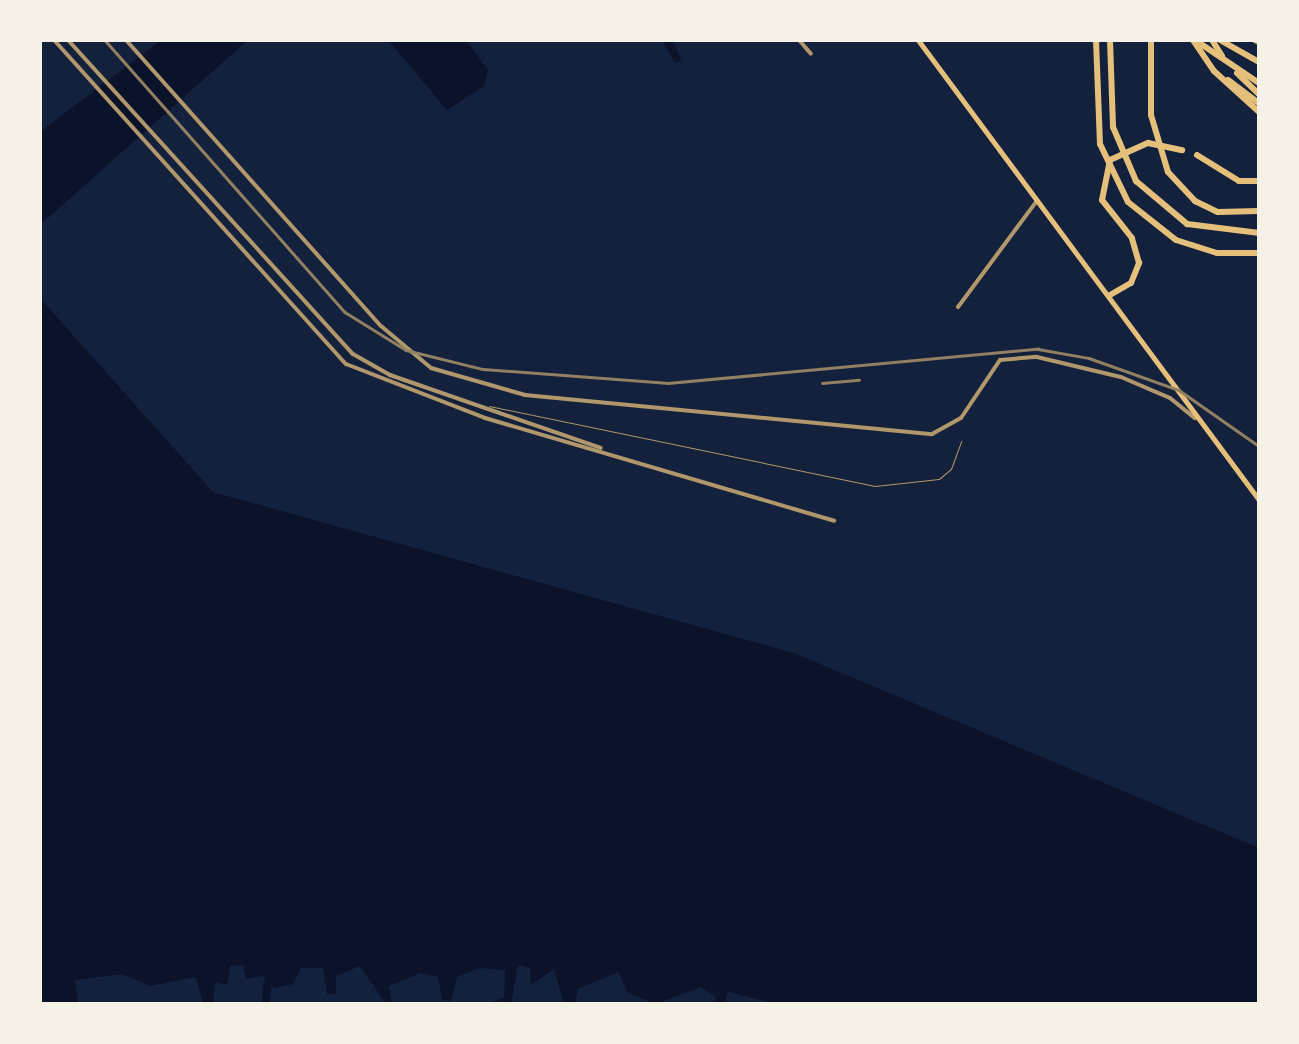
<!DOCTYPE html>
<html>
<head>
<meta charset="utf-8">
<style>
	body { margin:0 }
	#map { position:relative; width:1299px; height:1044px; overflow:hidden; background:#14213d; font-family:Arial,sans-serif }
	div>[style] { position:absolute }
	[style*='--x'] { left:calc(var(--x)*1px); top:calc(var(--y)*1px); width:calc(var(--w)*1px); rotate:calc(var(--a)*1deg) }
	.water>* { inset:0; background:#0b132b }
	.canal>* { height:8px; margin:-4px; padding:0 4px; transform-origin:4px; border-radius:4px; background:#0b132b }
	.service>* { height:1px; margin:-0.5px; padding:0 0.5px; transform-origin:0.5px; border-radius:0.5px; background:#b1986c }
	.minor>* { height:4px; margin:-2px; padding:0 2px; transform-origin:2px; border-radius:2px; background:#b1986c }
	.tertiary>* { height:4px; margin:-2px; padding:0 2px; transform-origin:2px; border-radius:2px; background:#b1986c }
	.secondary>* { height:5px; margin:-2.5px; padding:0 2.5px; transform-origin:2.5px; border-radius:2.5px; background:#e5c07b }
	.motorway>* { height:6px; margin:-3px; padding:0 3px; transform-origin:3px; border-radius:3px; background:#e5c07b }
	.rail>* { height:2.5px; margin:-1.25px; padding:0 1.25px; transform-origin:1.25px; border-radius:1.25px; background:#918062 }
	span { translate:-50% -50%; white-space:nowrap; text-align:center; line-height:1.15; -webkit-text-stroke:9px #f6f1e7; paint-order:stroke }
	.frame { position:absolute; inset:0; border:42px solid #f6f1e7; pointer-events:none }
</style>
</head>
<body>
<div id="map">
	<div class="water">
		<div style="clip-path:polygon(161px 40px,248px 40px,40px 225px,40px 132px)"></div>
		<div style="clip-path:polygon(388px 40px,466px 40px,488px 70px,484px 86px,447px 110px)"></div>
		<div style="clip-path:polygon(40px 298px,213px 492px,794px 653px,1259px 848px,1259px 1004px,777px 1004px,728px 992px,725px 1001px,738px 1004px,716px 1004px,715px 996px,701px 987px,656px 1004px,628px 993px,618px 972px,578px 989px,575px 1004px,564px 1004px,554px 969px,531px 985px,530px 968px,518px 965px,511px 1004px,488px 1004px,504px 997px,505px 970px,480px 968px,457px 977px,451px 1001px,442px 1000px,438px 977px,420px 973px,389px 986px,392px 1002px,386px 1004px,360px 966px,336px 976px,336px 994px,327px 994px,323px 968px,301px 968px,293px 984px,274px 988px,267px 975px,246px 979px,243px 965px,230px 966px,227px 985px,215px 982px,213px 1004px,203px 1004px,196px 977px,150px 986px,122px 974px,75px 980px,78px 1004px,40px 1004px)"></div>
	</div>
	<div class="canal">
		<div style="--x:667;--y:40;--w:21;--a:62"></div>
		<div style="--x:265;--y:1004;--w:35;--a:-82"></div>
	</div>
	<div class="service">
		<div style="--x:489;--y:406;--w:394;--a:11.7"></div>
		<div style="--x:875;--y:486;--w:64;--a:-6.2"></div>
		<div style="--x:939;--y:479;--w:16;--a:-40"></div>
		<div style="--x:951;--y:469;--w:30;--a:-70"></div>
	</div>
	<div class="minor">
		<div style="--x:54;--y:40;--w:436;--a:48"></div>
		<div style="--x:346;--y:364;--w:149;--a:21.2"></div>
		<div style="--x:485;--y:418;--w:364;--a:16.4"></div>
		<div style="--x:68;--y:40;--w:424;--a:47.8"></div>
		<div style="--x:353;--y:354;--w:43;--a:29.6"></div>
		<div style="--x:390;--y:375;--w:223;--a:19.1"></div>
		<div style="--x:799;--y:40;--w:18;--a:49"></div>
		<div style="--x:958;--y:307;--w:131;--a:-53.4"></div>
	</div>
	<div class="tertiary">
		<div style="--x:126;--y:40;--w:383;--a:48.3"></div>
		<div style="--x:381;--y:326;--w:65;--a:40"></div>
		<div style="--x:431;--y:368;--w:98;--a:16"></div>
		<div style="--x:525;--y:395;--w:409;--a:5.5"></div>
		<div style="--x:932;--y:434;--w:33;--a:-29"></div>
		<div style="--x:961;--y:418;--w:70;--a:-56.1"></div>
		<div style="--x:1000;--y:360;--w:37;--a:-5"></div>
		<div style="--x:1037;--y:357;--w:86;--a:13.4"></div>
		<div style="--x:1121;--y:377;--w:53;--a:23.2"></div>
		<div style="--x:1170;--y:398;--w:32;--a:39"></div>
	</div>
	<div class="secondary">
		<div style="--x:918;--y:40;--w:573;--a:53.45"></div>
	</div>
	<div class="motorway">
		<div style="--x:1096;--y:40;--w:104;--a:87.8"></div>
		<div style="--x:1100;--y:144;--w:64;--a:64.2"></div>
		<div style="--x:1128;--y:202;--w:61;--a:38.4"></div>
		<div style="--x:1176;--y:240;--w:43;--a:17.6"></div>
		<div style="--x:1217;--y:253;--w:42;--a:0"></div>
		<div style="--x:1110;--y:40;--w:87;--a:88"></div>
		<div style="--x:1113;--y:127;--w:59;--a:66.9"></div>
		<div style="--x:1136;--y:181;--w:67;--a:40.1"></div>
		<div style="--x:1187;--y:224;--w:73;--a:7.1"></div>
		<div style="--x:1151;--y:40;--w:75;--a:90"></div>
		<div style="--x:1151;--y:115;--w:59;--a:73.4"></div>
		<div style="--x:1168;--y:172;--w:40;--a:47"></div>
		<div style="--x:1195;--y:201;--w:25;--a:26"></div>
		<div style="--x:1218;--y:212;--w:41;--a:-1.4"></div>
		<div style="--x:1193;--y:40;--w:37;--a:56"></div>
		<div style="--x:1214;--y:71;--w:61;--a:42.3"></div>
		<div style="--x:1212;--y:40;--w:19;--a:58"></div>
		<div style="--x:1220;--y:40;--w:45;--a:29.4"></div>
		<div style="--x:1255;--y:40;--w:4;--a:27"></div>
		<div style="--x:1198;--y:42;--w:73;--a:33.9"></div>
		<div style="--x:1237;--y:73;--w:30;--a:44"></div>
		<div style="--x:1228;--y:80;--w:39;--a:37"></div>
		<div style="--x:1197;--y:155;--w:49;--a:31.8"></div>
		<div style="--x:1239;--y:181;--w:20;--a:0"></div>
		<div style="--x:1110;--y:295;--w:24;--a:-30"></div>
		<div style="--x:1131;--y:283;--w:22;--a:-68"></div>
		<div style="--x:1139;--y:263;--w:26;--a:-106"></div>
		<div style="--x:1132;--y:238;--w:48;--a:-128.3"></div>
		<div style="--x:1102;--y:200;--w:41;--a:-78.7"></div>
		<div style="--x:1110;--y:160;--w:42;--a:-24.1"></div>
		<div style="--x:1148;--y:143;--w:35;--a:12"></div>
	</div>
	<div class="rail">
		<div style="--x:105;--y:40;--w:363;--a:48.6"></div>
		<div style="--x:345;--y:312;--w:72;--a:31.9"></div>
		<div style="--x:406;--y:350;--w:79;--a:13.9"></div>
		<div style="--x:483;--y:369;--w:186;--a:4.3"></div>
		<div style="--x:668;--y:383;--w:372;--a:-5.3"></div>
		<div style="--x:1038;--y:349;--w:52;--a:10"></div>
		<div style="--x:1089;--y:358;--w:96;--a:19.6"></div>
		<div style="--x:1179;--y:390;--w:98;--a:35"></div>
		<div style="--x:822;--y:383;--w:37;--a:-5"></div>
	</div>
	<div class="frame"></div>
</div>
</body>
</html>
